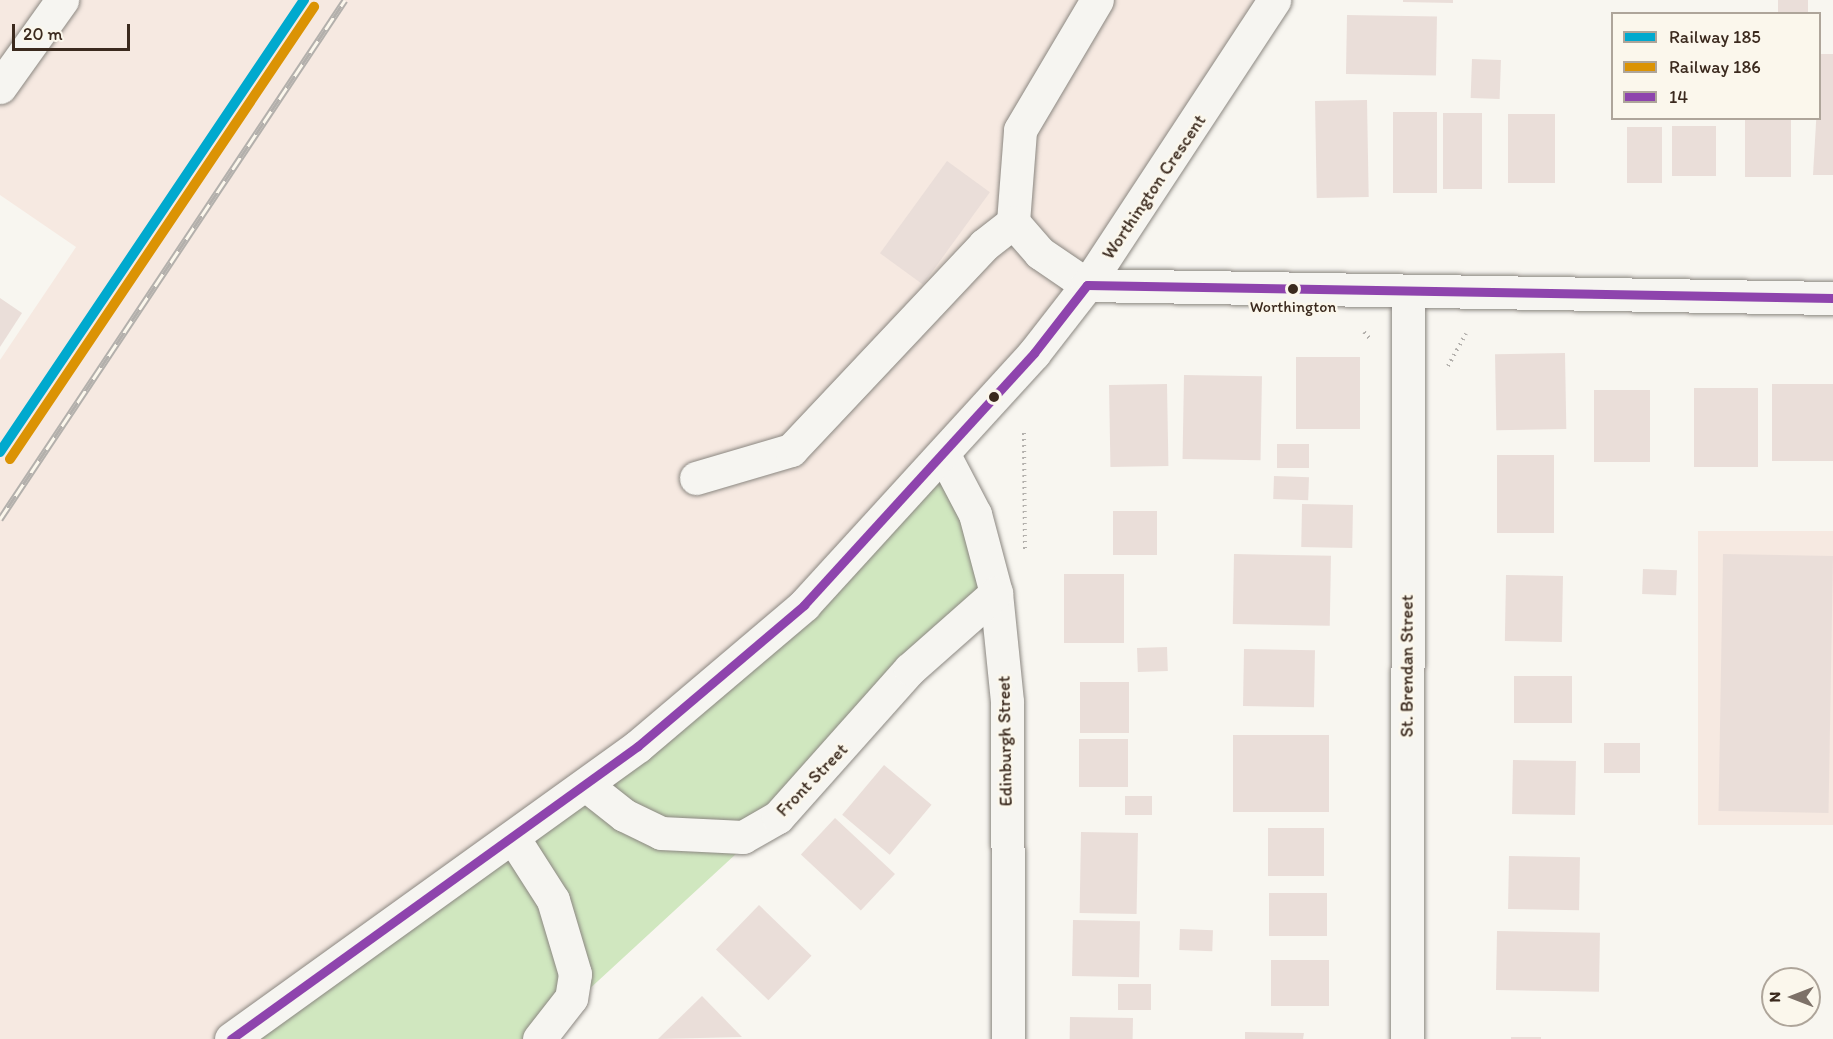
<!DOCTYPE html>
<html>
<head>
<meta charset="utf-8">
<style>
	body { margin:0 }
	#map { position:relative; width:1833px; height:1039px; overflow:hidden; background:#f8f6f0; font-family:Itim,sans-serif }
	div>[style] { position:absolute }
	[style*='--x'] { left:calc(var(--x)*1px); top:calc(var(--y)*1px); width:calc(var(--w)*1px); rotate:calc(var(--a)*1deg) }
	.built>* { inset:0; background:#f6e9e1; transform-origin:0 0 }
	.green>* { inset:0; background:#d0e7bf }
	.building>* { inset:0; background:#eaded9; transform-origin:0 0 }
	.path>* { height:4px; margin-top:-2px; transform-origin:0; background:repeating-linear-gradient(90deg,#b3b0ac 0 1.5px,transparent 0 6px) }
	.roads { filter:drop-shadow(0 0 2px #8b8781) drop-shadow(0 0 2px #8b8781) }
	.minor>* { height:33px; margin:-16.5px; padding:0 16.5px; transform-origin:16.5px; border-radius:16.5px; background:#f6f5f1 }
	.rail>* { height:7px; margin-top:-3.5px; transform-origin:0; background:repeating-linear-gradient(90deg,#fbf7ec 0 14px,#b3b0ac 0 28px); box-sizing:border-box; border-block:2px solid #b3b0ac }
	.bus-1>* { height:9px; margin:-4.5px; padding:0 4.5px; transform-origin:4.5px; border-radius:4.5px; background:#8e44ad }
	.rail-1>* { height:10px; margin:-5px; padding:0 5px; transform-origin:5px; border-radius:5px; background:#00a9ce }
	.rail-2>* { height:10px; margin:-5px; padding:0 5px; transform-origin:5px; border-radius:5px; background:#db9304 }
	.dots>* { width:16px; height:16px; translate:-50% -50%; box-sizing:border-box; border:3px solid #fbf7ec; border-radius:50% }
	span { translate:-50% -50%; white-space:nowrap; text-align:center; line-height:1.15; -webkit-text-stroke:5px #fbf7ec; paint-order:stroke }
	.bus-label { font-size:16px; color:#3b2a1e }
	.street-label { font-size:18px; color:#3b2a1e }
	.legend { position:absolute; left:1611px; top:12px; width:210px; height:108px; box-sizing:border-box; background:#fbf7ec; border:2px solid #aea59a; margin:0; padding:8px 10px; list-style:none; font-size:18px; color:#3b2a1e }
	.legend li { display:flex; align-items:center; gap:12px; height:30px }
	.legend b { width:30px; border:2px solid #aea59a }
	.north { position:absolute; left:1761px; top:967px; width:60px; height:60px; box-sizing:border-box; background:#fbf7ec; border:2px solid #aea59a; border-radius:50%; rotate:270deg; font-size:16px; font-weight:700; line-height:24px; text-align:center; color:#3b2a1e }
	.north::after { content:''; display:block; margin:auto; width:21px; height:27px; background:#7d7168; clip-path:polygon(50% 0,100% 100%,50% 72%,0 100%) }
	.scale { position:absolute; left:12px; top:24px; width:118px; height:27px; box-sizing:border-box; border:3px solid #3b2a1e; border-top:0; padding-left:8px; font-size:18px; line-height:21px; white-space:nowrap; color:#3b2a1e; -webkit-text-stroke:4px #fbf7ec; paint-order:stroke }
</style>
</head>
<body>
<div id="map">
	<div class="built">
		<div style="clip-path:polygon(0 0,1271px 0,1106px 252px,802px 603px,224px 1039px,0 1039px,0 360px,76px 247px,0 195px)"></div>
		<div style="left:1698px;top:531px;width:135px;height:294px"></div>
	</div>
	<div class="green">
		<div style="clip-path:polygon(939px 455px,995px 598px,762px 830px,535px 1039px,224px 1039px,638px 741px)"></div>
	</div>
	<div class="building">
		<div style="clip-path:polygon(1403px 0,1453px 0,1453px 3px,1403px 2px)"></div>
		<div style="left:1778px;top:0;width:30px;height:12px"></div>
		<div style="left:1347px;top:15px;width:90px;height:59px;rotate:1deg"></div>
		<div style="clip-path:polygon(1820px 54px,1833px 54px,1833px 175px,1813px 175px)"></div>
		<div style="left:1472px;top:59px;width:29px;height:39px;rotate:2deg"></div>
		<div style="left:1367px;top:100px;width:97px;height:52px;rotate:89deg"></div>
		<div style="left:1393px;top:112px;width:44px;height:81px"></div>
		<div style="left:1443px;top:113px;width:39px;height:76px"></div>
		<div style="left:1508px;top:114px;width:47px;height:69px"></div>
		<div style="left:1745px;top:118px;width:46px;height:59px"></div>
		<div style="left:1716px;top:126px;width:50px;height:44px;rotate:90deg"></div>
		<div style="left:1627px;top:127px;width:35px;height:56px"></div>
		<div style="left:947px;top:161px;width:53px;height:114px;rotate:36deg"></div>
		<div style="clip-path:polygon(0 298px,22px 313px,0 347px)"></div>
		<div style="left:1565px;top:353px;width:76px;height:70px;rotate:89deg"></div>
		<div style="left:1296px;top:357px;width:64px;height:72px"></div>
		<div style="left:1184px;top:375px;width:78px;height:84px;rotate:1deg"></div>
		<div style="left:1167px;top:384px;width:82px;height:58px;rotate:89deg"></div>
		<div style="left:1772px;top:384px;width:61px;height:77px"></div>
		<div style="left:1694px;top:388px;width:64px;height:79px"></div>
		<div style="left:1594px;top:390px;width:56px;height:72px"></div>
		<div style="left:1277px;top:444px;width:32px;height:24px"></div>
		<div style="left:1497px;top:455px;width:57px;height:78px"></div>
		<div style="left:1274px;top:476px;width:35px;height:23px;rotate:2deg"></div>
		<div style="left:1302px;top:504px;width:51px;height:43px;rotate:1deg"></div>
		<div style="left:1113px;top:511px;width:44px;height:44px"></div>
		<div style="left:1234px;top:554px;width:97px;height:70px;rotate:1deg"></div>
		<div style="left:1723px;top:554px;width:110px;height:257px;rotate:1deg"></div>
		<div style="left:1643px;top:569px;width:34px;height:25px;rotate:2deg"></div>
		<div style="left:1064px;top:574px;width:60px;height:69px"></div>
		<div style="left:1506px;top:575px;width:57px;height:66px;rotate:1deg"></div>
		<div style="left:1167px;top:647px;width:24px;height:30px;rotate:88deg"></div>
		<div style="left:1244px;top:649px;width:71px;height:57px;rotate:1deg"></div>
		<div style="left:1514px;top:676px;width:58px;height:47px"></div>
		<div style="left:1080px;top:682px;width:49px;height:51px"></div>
		<div style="left:1233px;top:735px;width:96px;height:77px"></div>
		<div style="left:1079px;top:739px;width:49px;height:48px"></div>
		<div style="left:1640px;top:743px;width:30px;height:36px;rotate:90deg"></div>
		<div style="left:1513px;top:760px;width:63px;height:54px;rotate:1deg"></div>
		<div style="left:884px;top:765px;width:62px;height:65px;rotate:40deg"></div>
		<div style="left:1125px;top:796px;width:27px;height:19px"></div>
		<div style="left:835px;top:818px;width:82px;height:50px;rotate:43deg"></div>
		<div style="left:1268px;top:828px;width:56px;height:48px"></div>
		<div style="left:1081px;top:832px;width:57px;height:81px;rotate:1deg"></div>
		<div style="left:1509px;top:856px;width:71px;height:53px;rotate:1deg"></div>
		<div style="left:1269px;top:893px;width:58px;height:43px"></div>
		<div style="left:759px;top:905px;width:73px;height:62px;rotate:44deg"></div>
		<div style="left:1073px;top:920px;width:67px;height:56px;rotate:1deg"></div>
		<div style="left:1180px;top:929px;width:33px;height:21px;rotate:2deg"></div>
		<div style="left:1497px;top:931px;width:103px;height:59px;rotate:1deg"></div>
		<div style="left:1271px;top:960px;width:58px;height:46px"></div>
		<div style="left:1151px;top:984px;width:26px;height:33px;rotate:90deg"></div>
		<div style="clip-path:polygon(702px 996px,742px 1037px,658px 1039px)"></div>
		<div style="left:1070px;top:1017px;width:63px;height:22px;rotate:1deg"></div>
		<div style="clip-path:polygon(1245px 1032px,1304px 1033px,1303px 1039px,1245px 1039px)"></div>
		<div style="left:1511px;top:1037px;width:30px;height:2px"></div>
	</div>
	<div class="path">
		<div style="--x:1364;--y:332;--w:9;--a:49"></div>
		<div style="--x:1448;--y:366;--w:37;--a:-61"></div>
		<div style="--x:1024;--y:433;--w:119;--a:89.5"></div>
	</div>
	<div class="roads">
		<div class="minor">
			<div style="--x:0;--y:87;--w:107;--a:-54.5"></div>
			<div style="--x:1087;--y:285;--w:746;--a:1"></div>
			<div style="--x:1087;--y:285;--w:57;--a:-145.8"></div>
			<div style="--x:1040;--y:253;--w:41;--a:-131.1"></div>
			<div style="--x:1013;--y:222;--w:92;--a:-85.6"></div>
			<div style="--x:1020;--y:130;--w:151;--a:-59.4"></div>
			<div style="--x:944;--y:455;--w:67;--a:62.3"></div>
			<div style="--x:975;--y:514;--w:82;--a:75.1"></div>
			<div style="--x:996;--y:593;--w:110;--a:84.2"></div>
			<div style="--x:1007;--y:702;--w:337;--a:89.8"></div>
			<div style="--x:696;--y:478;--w:99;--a:-16.4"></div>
			<div style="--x:791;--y:450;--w:282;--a:-46.7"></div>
			<div style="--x:984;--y:245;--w:37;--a:-38"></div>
			<div style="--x:586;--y:785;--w:48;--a:38.3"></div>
			<div style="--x:624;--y:815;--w:41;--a:25.9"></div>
			<div style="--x:661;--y:833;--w:82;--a:2.8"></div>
			<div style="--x:743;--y:837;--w:40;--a:-29.7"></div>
			<div style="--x:778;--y:817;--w:198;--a:-48.3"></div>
			<div style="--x:910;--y:669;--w:115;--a:-41.5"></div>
			<div style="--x:514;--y:839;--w:72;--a:57.4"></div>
			<div style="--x:553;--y:900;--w:77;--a:73.4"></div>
			<div style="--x:575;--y:974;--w:24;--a:99"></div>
			<div style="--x:571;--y:998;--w:52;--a:128"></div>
			<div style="--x:231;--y:1039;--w:501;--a:-35.75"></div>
			<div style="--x:638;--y:746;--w:218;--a:-40.3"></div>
			<div style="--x:804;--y:605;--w:341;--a:-47.6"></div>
			<div style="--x:1034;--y:353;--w:86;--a:-52.1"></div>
			<div style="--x:1087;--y:285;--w:341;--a:-56.7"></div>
			<div style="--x:1407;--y:1039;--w:746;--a:-89.92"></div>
		</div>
	</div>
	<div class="rail">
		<div style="--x:0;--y:519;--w:623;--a:-56.39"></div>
	</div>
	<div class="bus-1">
		<div style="--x:231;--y:1039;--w:501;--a:-35.75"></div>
		<div style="--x:638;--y:746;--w:218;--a:-40.3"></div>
		<div style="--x:804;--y:605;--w:341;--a:-47.6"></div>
		<div style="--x:1034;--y:353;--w:86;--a:-52.1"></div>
		<div style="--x:1087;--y:285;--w:746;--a:1"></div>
	</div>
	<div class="rail-1">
		<div style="--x:0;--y:452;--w:545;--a:-56.08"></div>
	</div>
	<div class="rail-2">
		<div style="--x:10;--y:459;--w:545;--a:-56.08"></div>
	</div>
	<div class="dots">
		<div style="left:1293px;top:289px;background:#3b2a1e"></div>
		<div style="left:994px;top:397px;background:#3b2a1e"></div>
	</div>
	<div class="bus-label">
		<span style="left:1293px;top:307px">Worthington</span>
	</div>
	<div class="street-label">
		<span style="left:1154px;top:187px;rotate:-56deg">Worthington Crescent</span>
		<span style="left:1407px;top:666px;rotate:-90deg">St. Brendan Street</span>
		<span style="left:1005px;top:741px;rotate:-91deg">Edinburgh Street</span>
		<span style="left:812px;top:780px;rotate:-46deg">Front Street</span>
	</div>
	<ul class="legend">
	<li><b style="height:8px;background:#00a9ce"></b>Railway 185</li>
	<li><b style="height:8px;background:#db9304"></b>Railway 186</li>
	<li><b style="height:8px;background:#8e44ad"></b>14</li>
	</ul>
	<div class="north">N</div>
	<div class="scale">20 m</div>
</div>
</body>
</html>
